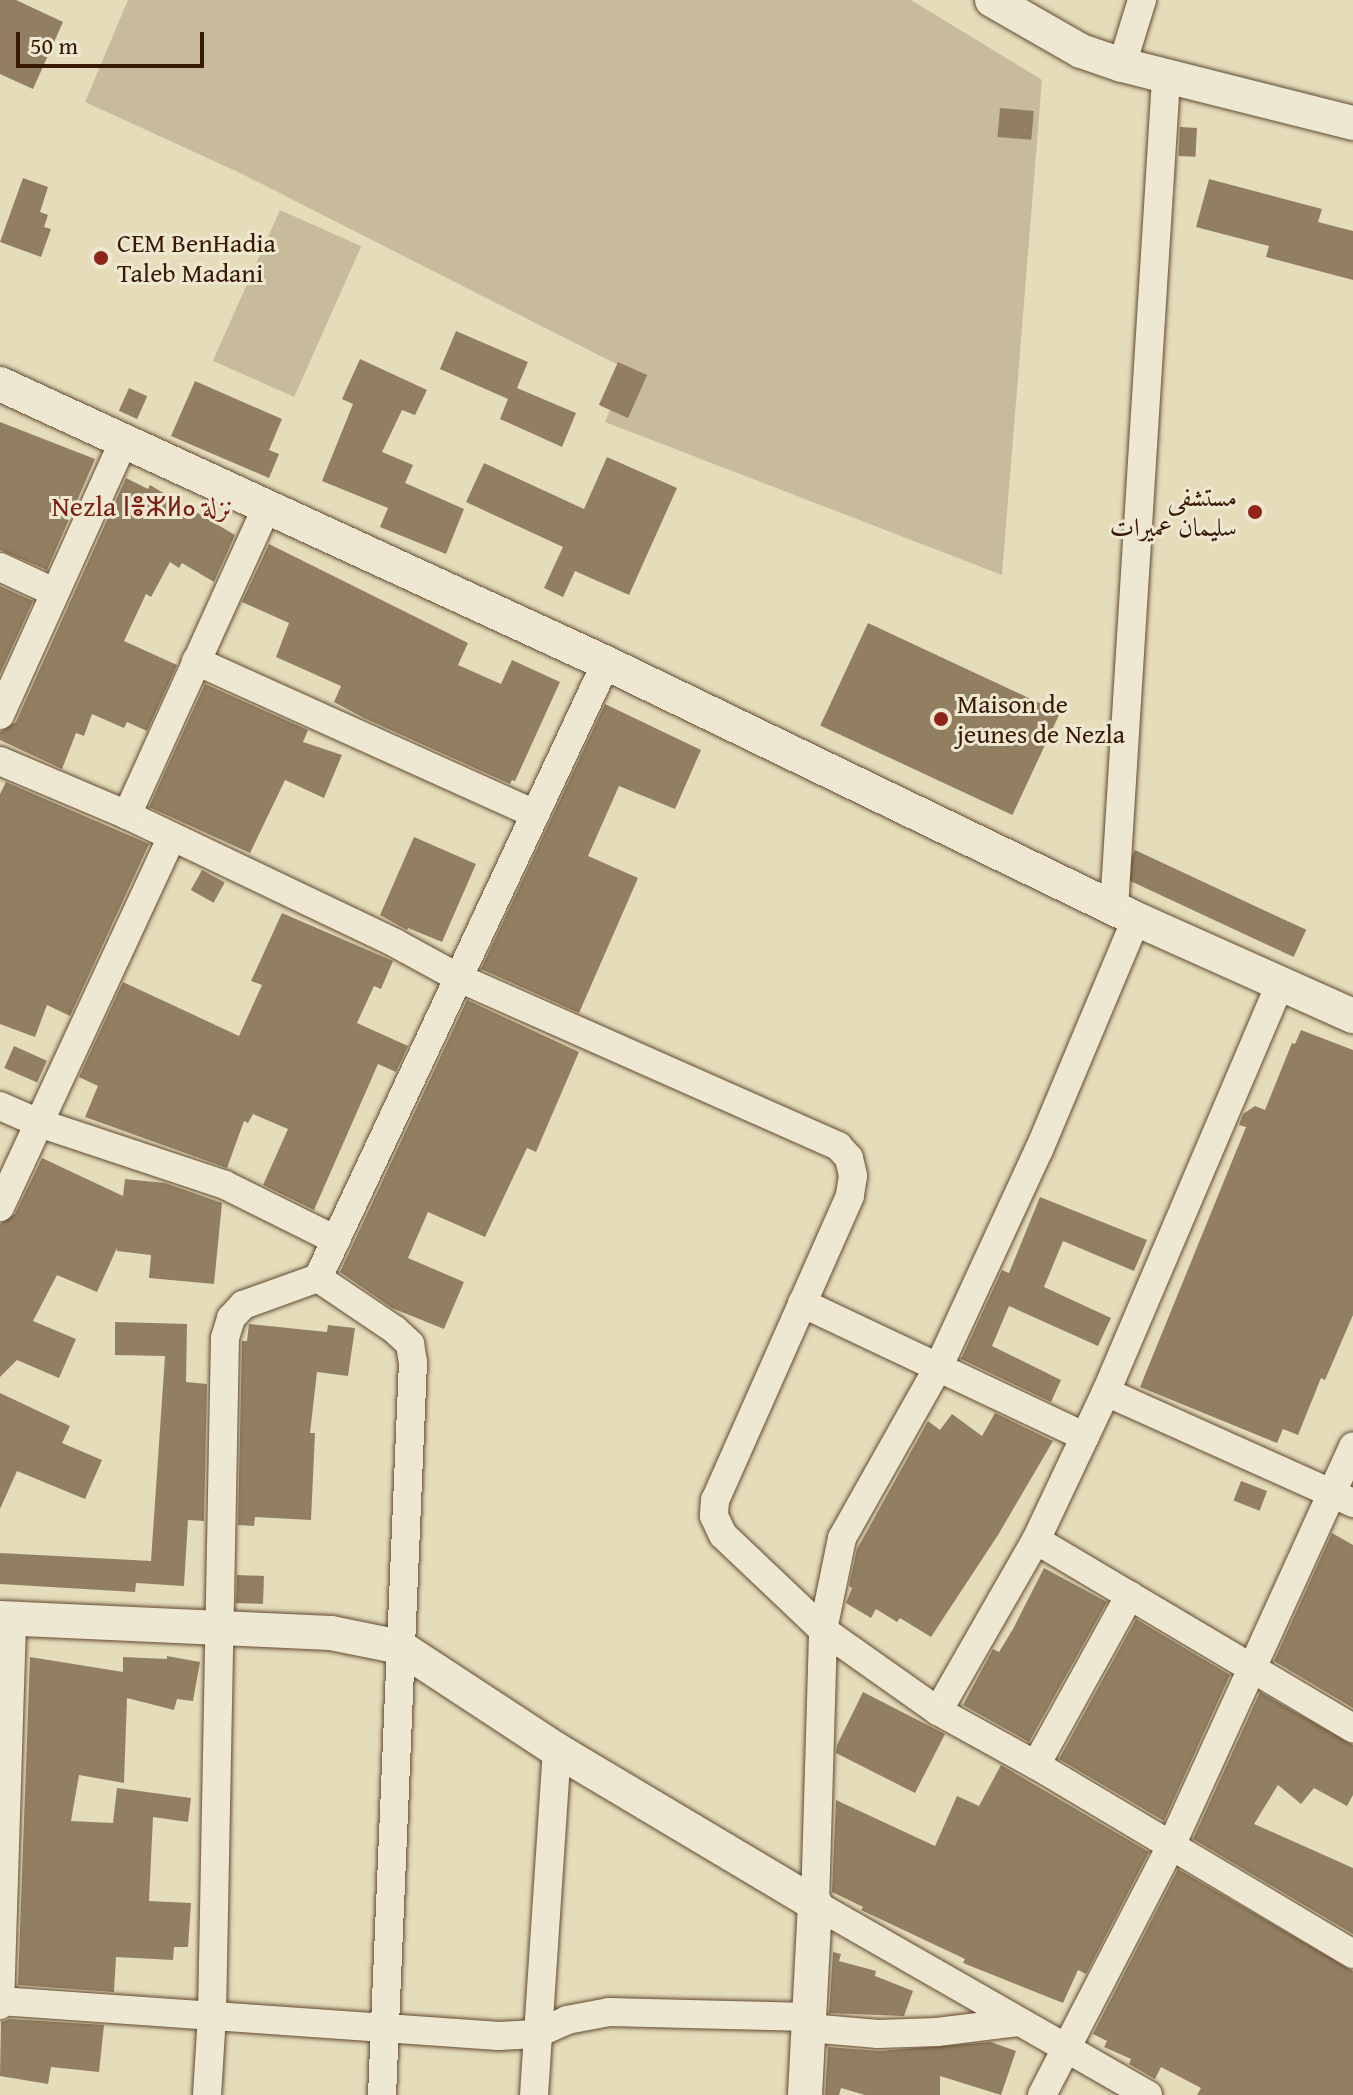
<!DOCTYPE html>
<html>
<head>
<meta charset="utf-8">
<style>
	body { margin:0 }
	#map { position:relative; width:1353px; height:2095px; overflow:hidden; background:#e5dcba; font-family:"Gentium Book Plus",Amiri,"Noto Sans Tifinagh",serif }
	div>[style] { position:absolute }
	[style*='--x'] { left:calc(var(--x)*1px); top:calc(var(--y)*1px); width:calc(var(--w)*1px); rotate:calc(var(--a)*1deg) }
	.green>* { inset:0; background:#c8bb9b; transform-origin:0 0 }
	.building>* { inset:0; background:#927f62; transform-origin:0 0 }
	.roads { filter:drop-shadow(0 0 2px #634a31) drop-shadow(0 0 2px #634a31) }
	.minor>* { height:28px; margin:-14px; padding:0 14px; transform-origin:14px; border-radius:14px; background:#eee8d2 }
	.tertiary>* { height:34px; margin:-17px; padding:0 17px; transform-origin:17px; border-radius:17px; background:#eee8d2 }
	.dots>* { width:22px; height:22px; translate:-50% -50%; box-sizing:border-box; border:4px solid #eee8d2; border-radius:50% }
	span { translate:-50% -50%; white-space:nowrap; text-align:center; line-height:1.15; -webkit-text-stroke:6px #eee8d2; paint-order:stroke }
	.poi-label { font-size:26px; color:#381a03 }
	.left { translate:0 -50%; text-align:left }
	.right { translate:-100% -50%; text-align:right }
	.neighbourhood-label { font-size:28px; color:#7a1f14 }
	.scale { position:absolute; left:16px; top:32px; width:188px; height:36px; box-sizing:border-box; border:4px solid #381a03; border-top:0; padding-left:10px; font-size:24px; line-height:28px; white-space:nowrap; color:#381a03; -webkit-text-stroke:6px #eee8d2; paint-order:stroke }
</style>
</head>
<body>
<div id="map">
	<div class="green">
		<div style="clip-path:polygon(128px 0,911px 0,1042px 80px,1002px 575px,605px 422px,626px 369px,238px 172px,85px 102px)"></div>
		<div style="left:280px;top:210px;width:89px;height:165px;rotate:24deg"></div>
	</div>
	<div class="building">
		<div style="clip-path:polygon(0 0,16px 0,63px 22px,33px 89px,0 74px)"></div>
		<div style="left:1000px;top:108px;width:34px;height:29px;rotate:5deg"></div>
		<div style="left:1180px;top:127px;width:17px;height:29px;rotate:3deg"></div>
		<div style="clip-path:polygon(23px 178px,48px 187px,40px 212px,48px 215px,44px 227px,51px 229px,41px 257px,0 242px)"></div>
		<div style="clip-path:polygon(1209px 179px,1322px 209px,1318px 222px,1353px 231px,1353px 280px,1266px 257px,1269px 246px,1196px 227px)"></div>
		<div style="clip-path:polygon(456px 331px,528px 362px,517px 388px,576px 413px,562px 447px,500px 419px,508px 399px,440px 369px)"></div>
		<div style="clip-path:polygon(360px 359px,427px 390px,415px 415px,402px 410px,382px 452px,413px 465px,405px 483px,464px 509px,446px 554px,380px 527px,388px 508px,322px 481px,353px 404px,342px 399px)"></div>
		<div style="left:618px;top:362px;width:32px;height:47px;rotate:24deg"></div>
		<div style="clip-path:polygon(195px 381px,282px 419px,269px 450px,279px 454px,269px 478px,171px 436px)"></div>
		<div style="left:129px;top:388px;width:20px;height:25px;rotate:24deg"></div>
		<div style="clip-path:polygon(0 422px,95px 459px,47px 570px,0 550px)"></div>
		<div style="clip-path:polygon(607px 457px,677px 488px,629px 595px,575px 571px,563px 597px,544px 588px,563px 547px,466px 502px,484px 463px,584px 509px)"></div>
		<div style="clip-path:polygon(126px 478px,148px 489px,150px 485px,235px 535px,214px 582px,182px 563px,179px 568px,170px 562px,151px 597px,146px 594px,124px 641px,177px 665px,147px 731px,127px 722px,124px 728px,92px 714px,84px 736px,76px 733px,62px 769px,0 740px,0 732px,16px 722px)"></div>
		<div style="clip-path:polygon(269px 544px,468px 643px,458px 665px,501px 684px,512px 660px,560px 682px,515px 781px,512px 780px,510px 784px,364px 718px,334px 702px,341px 686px,276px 657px,289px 623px,242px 602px)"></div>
		<div style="clip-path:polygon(0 586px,33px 601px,0 674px)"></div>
		<div style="left:868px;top:623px;width:212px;height:113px;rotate:25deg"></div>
		<div style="clip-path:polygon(205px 684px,308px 730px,303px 742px,342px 755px,324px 798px,285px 780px,250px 853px,149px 807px)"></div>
		<div style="clip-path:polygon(605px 704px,701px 750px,675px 809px,619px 786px,588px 856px,638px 878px,579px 1013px,481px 969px)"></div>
		<div style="clip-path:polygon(6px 782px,149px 844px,70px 1016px,47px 1005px,35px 1037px,0 1024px,0 794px)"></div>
		<div style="clip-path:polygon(414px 837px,476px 864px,442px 942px,408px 928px,407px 930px,380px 915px)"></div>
		<div style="left:1135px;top:850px;width:189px;height:30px;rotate:25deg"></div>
		<div style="left:202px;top:870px;width:26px;height:23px;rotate:29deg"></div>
		<div style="clip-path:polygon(282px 913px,393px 961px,381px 989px,374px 986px,357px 1023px,408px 1046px,396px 1072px,378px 1064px,314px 1210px,263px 1185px,288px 1129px,253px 1114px,248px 1123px,244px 1121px,227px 1168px,85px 1117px,98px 1086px,79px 1077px,123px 982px,239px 1036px,262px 985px,251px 981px)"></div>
		<div style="clip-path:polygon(467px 1000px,579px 1052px,536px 1152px,527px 1148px,485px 1237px,428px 1212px,408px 1258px,464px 1282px,444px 1329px,392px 1308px,340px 1272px)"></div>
		<div style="clip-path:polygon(1301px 1030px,1353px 1050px,1353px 1315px,1325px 1380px,1321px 1378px,1298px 1435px,1283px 1429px,1277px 1443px,1140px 1387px,1246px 1127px,1239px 1125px,1243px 1114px,1255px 1106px,1265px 1110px,1292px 1043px,1295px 1044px)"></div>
		<div style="left:14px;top:1046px;width:36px;height:24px;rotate:24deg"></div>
		<div style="clip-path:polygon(42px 1158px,123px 1196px,125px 1179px,165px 1183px,222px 1203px,214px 1284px,149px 1278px,151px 1255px,117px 1251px,117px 1248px,97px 1292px,57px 1275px,33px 1321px,76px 1339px,59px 1378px,17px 1360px,0 1377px,0 1224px,15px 1214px)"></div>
		<div style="clip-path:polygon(1040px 1197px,1147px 1240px,1134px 1271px,1063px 1241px,1044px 1287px,1111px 1318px,1098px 1346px,1009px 1306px,992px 1346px,1061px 1380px,1051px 1402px,961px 1359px,1002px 1270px,1009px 1273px)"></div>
		<div style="clip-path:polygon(115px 1322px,187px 1324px,186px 1382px,207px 1384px,204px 1521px,188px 1520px,184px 1586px,136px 1583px,135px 1592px,0 1584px,0 1553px,151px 1561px,165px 1356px,115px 1355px)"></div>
		<div style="clip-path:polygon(249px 1324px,327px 1332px,328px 1325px,355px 1328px,348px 1376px,317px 1372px,310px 1433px,315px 1433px,311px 1520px,255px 1517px,254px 1526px,238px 1525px,242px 1341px,247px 1341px)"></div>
		<div style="clip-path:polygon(0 1393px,70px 1426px,62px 1443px,102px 1460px,85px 1499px,17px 1471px,0 1509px)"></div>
		<div style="clip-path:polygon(995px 1413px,1053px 1441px,998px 1535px,931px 1637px,900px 1618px,897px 1622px,876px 1609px,871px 1618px,846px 1603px,852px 1588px,849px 1586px,857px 1549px,928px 1421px,940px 1430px,952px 1414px,982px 1436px)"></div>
		<div style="left:1241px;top:1481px;width:28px;height:21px;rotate:21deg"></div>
		<div style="clip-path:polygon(1332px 1533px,1353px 1545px,1353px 1708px,1274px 1661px)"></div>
		<div style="clip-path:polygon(1044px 1568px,1107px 1602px,1029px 1742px,963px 1705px,993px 1649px,999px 1652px,1013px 1629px)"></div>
		<div style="left:237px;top:1575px;width:27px;height:28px;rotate:2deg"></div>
		<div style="clip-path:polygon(1136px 1619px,1230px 1675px,1164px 1821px,1059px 1759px)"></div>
		<div style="clip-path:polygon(167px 1656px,200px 1662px,193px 1701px,177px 1699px,174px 1710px,127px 1698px,124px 1783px,79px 1775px,71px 1821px,113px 1823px,117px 1788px,191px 1798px,188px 1822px,153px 1817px,149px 1901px,191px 1903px,188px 1947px,174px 1947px,173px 1960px,116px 1957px,114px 1992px,18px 1985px,30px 1657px,123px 1672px,123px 1657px,167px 1659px)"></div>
		<div style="clip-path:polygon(863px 1692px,945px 1734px,915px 1793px,836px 1753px,837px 1745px)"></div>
		<div style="clip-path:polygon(1260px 1692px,1353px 1745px,1353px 1795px,1347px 1806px,1314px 1788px,1301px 1804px,1278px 1785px,1254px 1824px,1353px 1868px,1353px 1934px,1193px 1839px)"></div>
		<div style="clip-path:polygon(1001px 1765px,1149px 1852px,1086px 1974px,1078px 1970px,1063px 2003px,963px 1963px,965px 1959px,861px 1910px,863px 1907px,832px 1892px,836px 1800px,935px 1846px,957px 1796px,979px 1806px)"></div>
		<div style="clip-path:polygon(1178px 1869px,1353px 1971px,1353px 2095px,1197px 2095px,1201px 2088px,1161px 2067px,1155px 2079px,1129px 2064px,1131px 2059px,1104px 2047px,1107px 2041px,1093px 2034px)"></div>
		<div style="clip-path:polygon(833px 1952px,841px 1954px,839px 1961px,876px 1971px,875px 1976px,913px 1991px,904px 2016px,829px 2013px)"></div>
		<div style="clip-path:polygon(10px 2019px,104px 2025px,99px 2072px,51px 2067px,48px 2084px,0 2076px,1px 2022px)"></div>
		<div style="clip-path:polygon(991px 2042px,1016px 2051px,1001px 2095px,940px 2076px,940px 2095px,865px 2095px,841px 2088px,839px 2095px,825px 2095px,828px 2047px,879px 2051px)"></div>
	</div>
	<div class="roads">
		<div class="minor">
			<div style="--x:1122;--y:65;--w:68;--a:-72.9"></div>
			<div style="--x:0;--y:567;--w:60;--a:24.8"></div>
			<div style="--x:196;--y:661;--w:370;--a:24.3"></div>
			<div style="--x:0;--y:715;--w:302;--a:-65.7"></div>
			<div style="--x:0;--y:761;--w:138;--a:23"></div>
			<div style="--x:127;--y:815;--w:297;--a:25.5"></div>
			<div style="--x:395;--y:943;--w:73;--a:28.7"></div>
			<div style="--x:459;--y:978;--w:415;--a:23.9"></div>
			<div style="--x:838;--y:1146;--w:16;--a:47"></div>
			<div style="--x:849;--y:1158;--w:18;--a:77"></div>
			<div style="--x:853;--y:1176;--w:20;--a:99"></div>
			<div style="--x:850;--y:1196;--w:333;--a:113.9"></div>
			<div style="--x:715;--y:1500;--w:16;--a:94"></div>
			<div style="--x:714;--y:1516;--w:21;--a:65"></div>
			<div style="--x:723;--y:1535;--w:138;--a:43.5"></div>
			<div style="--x:127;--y:815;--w:336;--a:-65.6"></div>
			<div style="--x:1114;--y:908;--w:831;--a:-86.41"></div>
			<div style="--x:0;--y:1106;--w:43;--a:23.6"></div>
			<div style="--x:39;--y:1123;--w:196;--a:18.4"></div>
			<div style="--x:225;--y:1185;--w:124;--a:26.4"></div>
			<div style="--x:0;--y:1207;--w:407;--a:-65.1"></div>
			<div style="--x:318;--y:1278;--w:93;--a:34"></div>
			<div style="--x:395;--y:1330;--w:21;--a:43"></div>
			<div style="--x:410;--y:1344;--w:18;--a:81"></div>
			<div style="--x:413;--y:1362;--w:734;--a:92.42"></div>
			<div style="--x:802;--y:1303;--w:313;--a:25.3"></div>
			<div style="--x:1106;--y:1392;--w:271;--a:24.2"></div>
			<div style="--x:1036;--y:1540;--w:369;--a:30.7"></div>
			<div style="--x:823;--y:1630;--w:94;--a:-78.3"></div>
			<div style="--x:842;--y:1538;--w:197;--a:-60.6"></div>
			<div style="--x:939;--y:1366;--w:238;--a:-65.2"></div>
			<div style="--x:1039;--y:1150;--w:251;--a:-67.2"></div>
			<div style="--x:938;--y:1711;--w:197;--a:-60.2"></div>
			<div style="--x:1036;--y:1540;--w:164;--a:-64.7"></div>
			<div style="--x:1106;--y:1392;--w:446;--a:-66.9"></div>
			<div style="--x:1036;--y:1765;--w:194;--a:-61.1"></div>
			<div style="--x:0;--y:2001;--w:500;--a:4.01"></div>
			<div style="--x:499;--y:2036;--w:37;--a:-3"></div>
			<div style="--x:536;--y:2034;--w:34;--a:-24"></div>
			<div style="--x:567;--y:2020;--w:43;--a:-10.8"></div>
			<div style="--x:609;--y:2012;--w:200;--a:1.4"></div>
			<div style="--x:0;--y:2005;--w:386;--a:-88.2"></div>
			<div style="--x:809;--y:2028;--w:69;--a:5"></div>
			<div style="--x:878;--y:2034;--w:59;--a:-1.9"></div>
			<div style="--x:937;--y:2032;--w:82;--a:-7"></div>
			<div style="--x:207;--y:2095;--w:80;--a:-86.4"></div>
			<div style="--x:212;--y:2015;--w:677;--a:-88.9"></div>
			<div style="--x:225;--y:1338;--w:21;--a:-73"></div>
			<div style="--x:231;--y:1318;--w:18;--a:-47"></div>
			<div style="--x:243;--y:1305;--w:80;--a:-19.8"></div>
			<div style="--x:318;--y:1278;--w:679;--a:-64.91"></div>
			<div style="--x:534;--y:2095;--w:346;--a:-86.2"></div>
			<div style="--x:1042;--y:2095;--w:280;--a:-62.6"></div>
			<div style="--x:1171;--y:1846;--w:439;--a:-65.5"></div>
			<div style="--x:1148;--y:2095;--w:384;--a:-150.2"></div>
			<div style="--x:815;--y:1904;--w:274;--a:-88.3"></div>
			<div style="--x:823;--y:1630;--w:141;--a:35.2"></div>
			<div style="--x:938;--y:1711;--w:112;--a:28.9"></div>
			<div style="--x:1036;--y:1765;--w:369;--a:30.8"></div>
		</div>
		<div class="tertiary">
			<div style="--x:992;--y:0;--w:103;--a:29.8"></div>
			<div style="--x:1081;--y:51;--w:43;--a:18.9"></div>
			<div style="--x:1122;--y:65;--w:238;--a:14.1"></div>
			<div style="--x:0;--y:384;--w:667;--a:24.72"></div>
			<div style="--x:606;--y:663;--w:589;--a:25.78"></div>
			<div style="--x:1136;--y:919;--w:238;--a:24.1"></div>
			<div style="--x:0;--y:1618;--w:331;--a:2.6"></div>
			<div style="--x:331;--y:1633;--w:70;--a:11.5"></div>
			<div style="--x:400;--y:1647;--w:188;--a:33.3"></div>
			<div style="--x:557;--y:1750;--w:300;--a:30.8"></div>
			<div style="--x:815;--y:1904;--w:191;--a:93"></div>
		</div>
	</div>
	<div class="dots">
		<div style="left:101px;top:258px;background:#8f2418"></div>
		<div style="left:1255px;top:512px;background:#8f2418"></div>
		<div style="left:941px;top:719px;background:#8f2418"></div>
	</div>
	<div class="poi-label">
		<span class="left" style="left:117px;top:258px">CEM BenHadia<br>Taleb Madani</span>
		<span class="right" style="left:1237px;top:512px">مستشفى<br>سليمان عميرات</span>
		<span class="left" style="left:957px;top:719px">Maison de<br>jeunes de Nezla</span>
	</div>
	<div class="neighbourhood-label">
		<span style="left:142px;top:506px">Nezla ⵏⴻⵣⵍⴰ نزلة</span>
	</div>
	<div class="scale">50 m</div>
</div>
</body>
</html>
